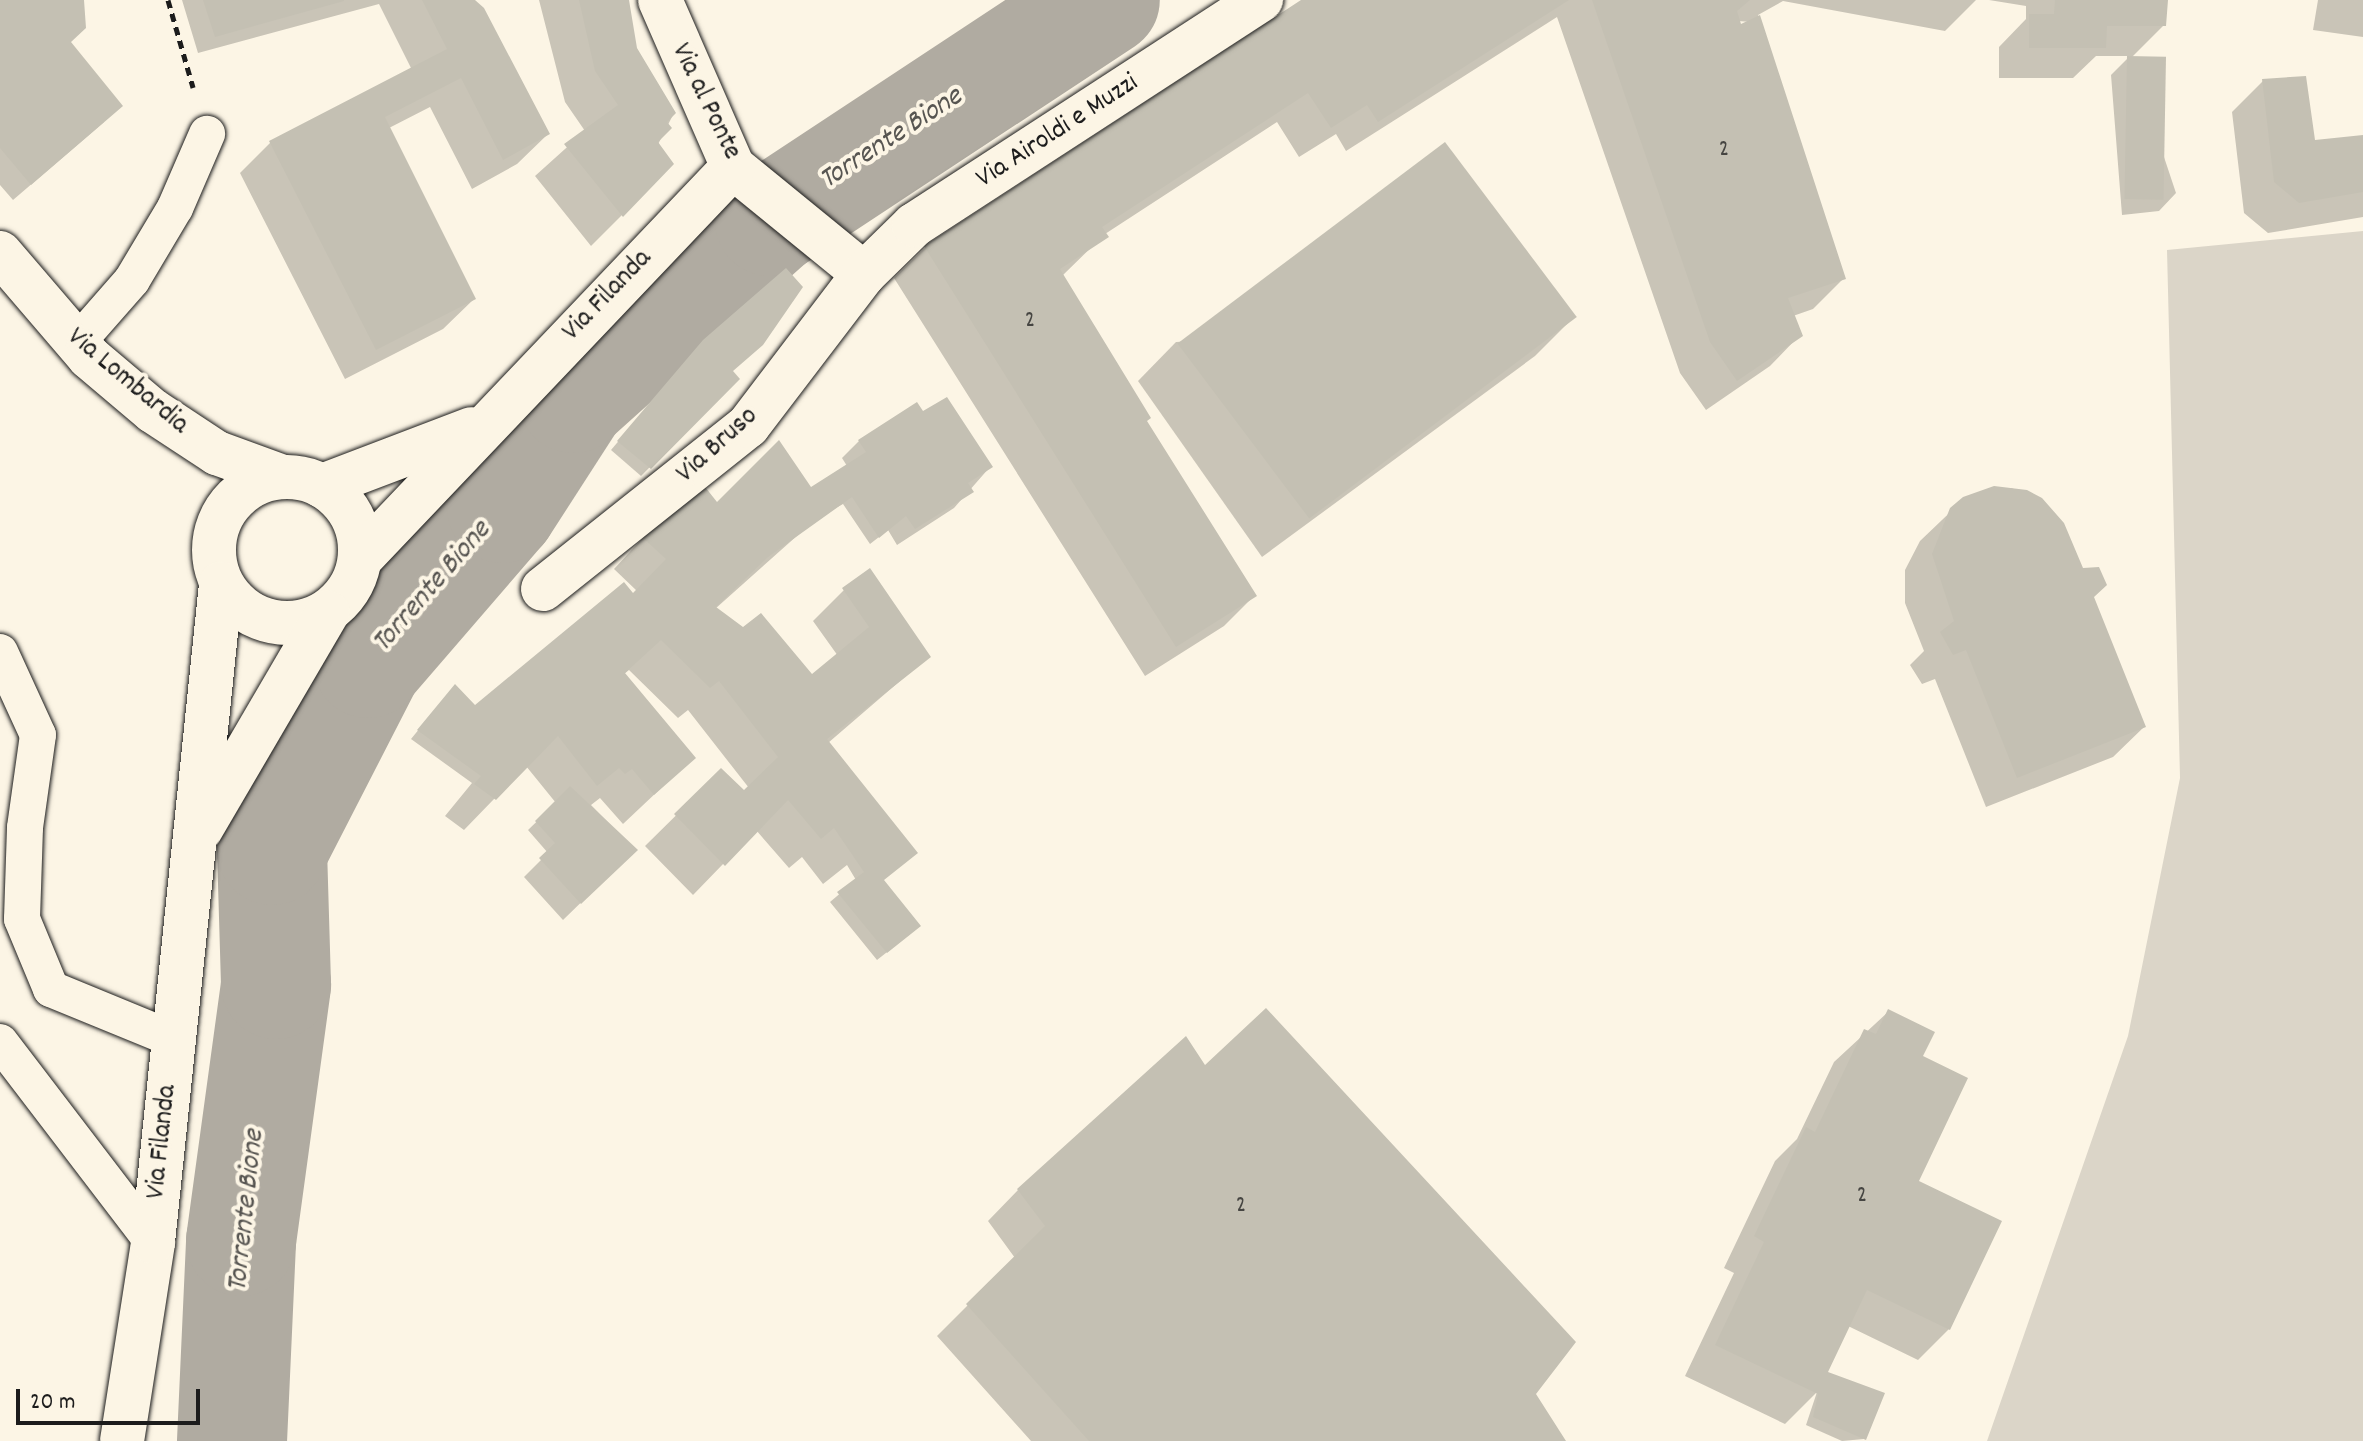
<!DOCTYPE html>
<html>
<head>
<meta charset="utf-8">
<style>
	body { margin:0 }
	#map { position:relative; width:2363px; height:1441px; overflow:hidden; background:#fcf5e5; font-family:Dekko,sans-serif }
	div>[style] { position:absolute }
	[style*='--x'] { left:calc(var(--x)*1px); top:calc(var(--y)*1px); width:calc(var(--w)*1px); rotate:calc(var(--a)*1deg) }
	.green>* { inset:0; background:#dbd5c8 }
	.shadow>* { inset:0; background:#0003 }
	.river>* { height:110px; margin:-55px; padding:0 55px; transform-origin:55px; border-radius:55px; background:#b0aba1 }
	.building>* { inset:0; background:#c4c0b3; transform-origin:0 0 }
	.path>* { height:5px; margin-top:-2.5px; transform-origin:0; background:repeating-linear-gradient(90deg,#1c1c1c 0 8px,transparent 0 14px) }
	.roads { filter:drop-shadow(0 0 2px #1c1c1c) drop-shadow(0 0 2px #1c1c1c) }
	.service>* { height:36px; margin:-18px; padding:0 18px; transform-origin:18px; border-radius:18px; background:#fcf5e5 }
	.minor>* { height:44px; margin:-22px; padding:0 22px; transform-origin:22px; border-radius:22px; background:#fcf5e5 }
	.minor>.ring { margin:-22px; padding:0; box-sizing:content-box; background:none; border:44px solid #fcf5e5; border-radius:50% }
	span { translate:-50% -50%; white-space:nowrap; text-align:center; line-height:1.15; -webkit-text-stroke:8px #fcf5e5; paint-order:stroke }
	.number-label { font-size:24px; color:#464542 }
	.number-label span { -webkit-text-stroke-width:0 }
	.street-label { font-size:28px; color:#1c1c1c }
	.water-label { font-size:30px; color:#575551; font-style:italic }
	.scale { position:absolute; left:16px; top:1389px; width:184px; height:36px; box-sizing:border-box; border:4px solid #1c1c1c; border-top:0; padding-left:10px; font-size:24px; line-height:28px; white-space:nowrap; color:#1c1c1c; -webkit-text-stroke:6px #fcf5e5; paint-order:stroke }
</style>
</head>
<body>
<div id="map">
	<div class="green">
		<div style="clip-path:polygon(2363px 231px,2363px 1441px,1987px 1441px,2128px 1036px,2180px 778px,2167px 250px)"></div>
	</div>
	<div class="shadow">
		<div style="clip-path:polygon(0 0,82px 0,68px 43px,104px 122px,13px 200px,0 185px)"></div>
		<div style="clip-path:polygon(182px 0,473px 0,548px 134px,517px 164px,472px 189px,430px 107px,389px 128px,474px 299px,443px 329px,345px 379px,240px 173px,270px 143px,412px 70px,379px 4px,198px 53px)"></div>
		<div style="clip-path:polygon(539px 0,627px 0,635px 49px,674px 113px,622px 215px,591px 246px,535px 176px,585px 131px,565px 102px)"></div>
		<div style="clip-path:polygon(evenodd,1307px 0,1976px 0,1945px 31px,1783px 1px,1758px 15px,1844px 278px,1813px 309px,1793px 316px,1800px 335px,1770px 366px,1706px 410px,1680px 373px,1557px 17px,1346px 151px,1336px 134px,1299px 157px,1277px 122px,1105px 234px,1062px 276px,1145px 421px,1255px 595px,1224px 626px,1145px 676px,894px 278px,925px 248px,1307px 0,1738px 21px,1751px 22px,1740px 27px,1738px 21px)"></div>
		<div style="clip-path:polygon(1989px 0,2166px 0,2164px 25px,2131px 58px,2176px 193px,2159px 211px,2122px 215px,2111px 75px,2130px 56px,2096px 56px,2073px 78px,1999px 78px,1999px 47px,2026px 19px,2026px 6px)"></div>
		<div style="clip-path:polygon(2318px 0,2363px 0,2363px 37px,2313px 30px)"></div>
		<div style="clip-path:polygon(2263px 81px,2313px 142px,2363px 137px,2363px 217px,2268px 233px,2244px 213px,2232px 112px)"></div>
		<div style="clip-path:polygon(1573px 318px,1535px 356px,1262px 557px,1138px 381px,1176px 342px)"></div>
		<div style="clip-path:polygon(695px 351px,737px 379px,641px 476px,611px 450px)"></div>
		<div style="clip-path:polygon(922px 414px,990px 467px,954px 508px,897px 545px,888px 530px,870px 544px,843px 504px,817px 518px,715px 609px,812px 677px,838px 656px,813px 621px,844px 590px,929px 656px,828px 743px,883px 881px,910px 934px,877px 960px,830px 902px,856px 880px,847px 865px,823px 884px,802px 857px,789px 868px,756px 830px,693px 895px,645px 846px,721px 771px,744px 793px,749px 788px,688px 710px,678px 718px,629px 670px,624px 674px,693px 758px,623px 824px,600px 798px,591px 805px,635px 850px,563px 920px,524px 877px,548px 853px,528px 830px,556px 803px,526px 766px,464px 830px,445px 816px,472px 783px,411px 739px,447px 695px,475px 707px,633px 595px,637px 591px,614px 569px,667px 512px,811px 489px,847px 466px,842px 458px,859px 441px)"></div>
		<div style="clip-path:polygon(2011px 488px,2041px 499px,2092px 597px,2144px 727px,2113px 757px,1986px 807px,1935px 679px,1922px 684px,1910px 665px,1924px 651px,1905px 603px,1905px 570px,1920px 541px,1964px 499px)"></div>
		<div style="clip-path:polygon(1888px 1012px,1920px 1057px,1916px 1182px,1949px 1329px,1918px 1360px,1848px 1326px,1823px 1380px,1864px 1439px,1842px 1441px,1806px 1425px,1817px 1392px,1785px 1424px,1685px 1376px,1734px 1273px,1724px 1268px,1775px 1161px,1797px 1139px,1834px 1062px)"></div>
		<div style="clip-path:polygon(1018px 1190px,1533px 1394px,1563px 1441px,1031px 1441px,937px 1336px,1015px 1258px,988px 1221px)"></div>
	</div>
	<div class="river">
		<div style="--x:232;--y:1441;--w:200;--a:-87.4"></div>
		<div style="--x:241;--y:1241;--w:259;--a:-82.2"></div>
		<div style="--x:276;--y:984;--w:134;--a:-91.7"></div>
		<div style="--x:272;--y:850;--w:210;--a:-62.8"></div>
		<div style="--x:368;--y:663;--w:205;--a:-49.2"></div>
		<div style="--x:502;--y:508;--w:131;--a:-57.2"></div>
		<div style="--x:573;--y:398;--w:265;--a:-41.9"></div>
		<div style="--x:770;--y:221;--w:401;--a:-33.4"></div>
	</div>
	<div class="building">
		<div style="clip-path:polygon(0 0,84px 0,86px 28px,71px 42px,123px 106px,31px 185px,0 148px)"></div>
		<div style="clip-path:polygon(203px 0,344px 0,344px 1px,215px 37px)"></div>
		<div style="clip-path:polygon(422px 0,475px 0,484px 8px,550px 134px,503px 160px,461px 78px,385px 117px,476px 299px,376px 350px,269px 141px,447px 49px)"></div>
		<div style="clip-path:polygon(579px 0,629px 0,637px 48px,676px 113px,667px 122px,672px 128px,658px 142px,674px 164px,623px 217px,564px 144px,618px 105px,595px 71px)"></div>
		<div style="clip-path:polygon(1301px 0,1569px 0,1378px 122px,1367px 105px,1331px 128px,1308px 93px,1102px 227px,1109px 237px,1060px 269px,1151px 418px,1147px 421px,1257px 596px,1176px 647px,924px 246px)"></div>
		<div style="clip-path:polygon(1592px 0,1750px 0,1737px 11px,1741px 24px,1760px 15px,1846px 279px,1788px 298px,1803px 336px,1737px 381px,1710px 342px)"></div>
		<div style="clip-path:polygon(2055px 0,2168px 0,2166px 26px,2107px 26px,2106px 48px,2029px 48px,2029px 14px,2054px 14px)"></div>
		<div style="left:2127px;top:56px;width:39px;height:143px;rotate:1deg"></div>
		<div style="clip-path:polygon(2306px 76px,2315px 140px,2363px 135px,2363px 192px,2299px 203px,2274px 182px,2262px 79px)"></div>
		<div style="left:1445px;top:142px;width:219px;height:335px;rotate:53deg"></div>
		<div style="clip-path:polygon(786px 268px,803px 287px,763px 345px,733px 371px,740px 379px,651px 469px,617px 441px,703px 340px)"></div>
		<div style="clip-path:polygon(947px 397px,993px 467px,968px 483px,974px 492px,915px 529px,906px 516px,879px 538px,852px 497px,768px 557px,716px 607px,743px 627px,761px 613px,812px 674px,869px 627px,842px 588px,870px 568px,931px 657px,827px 739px,918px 853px,884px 880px,921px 926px,887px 953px,837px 892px,864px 872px,834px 828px,821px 839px,788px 800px,725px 866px,674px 814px,721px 768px,744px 790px,778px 757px,719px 681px,710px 688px,661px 640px,625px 673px,696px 758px,654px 795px,632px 769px,625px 774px,619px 768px,597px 786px,558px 736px,496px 800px,474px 784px,481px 776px,417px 730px,455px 684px,475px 705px,624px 582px,633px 593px,666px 559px,643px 538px,698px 478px,717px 502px,779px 440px,811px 487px,866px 452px,858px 440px,917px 402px,923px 411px)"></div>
		<div style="clip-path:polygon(1994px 486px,2027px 490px,2042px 498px,2064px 523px,2083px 568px,2099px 567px,2107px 585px,2094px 597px,2146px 727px,2017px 778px,1966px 650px,1953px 655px,1940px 632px,1954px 621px,1932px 554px,1950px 508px,1963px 497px)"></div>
		<div style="clip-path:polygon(570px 786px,638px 850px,581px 904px,539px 858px,555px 843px,535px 821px)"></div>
		<div style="clip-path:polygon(1266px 1008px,1576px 1342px,1536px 1394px,1566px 1441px,1089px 1441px,966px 1304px,1045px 1226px,1017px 1189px,1186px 1036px,1205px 1065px)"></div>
		<div style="clip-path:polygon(1888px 1009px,1935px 1032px,1923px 1056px,1968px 1078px,1919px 1181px,2002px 1221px,1950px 1330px,1867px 1290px,1828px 1372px,1885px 1393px,1866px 1440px,1813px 1417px,1818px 1394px,1715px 1345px,1764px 1242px,1754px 1236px,1806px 1127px,1815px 1132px,1864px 1029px,1876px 1034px)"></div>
	</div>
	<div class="path">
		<div style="--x:168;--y:0;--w:91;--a:74"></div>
	</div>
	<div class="roads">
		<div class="service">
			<div style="--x:76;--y:344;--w:85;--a:-48.8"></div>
			<div style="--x:132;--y:280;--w:84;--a:-59.2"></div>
			<div style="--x:175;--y:208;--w:81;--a:-66.6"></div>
			<div style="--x:0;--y:652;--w:91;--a:65.4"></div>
			<div style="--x:38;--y:735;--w:94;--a:98"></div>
			<div style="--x:25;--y:828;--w:91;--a:91.9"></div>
			<div style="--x:22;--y:919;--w:76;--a:67.5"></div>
			<div style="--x:51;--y:989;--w:132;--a:22.3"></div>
			<div style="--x:0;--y:1042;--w:252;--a:52.6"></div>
		</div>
		<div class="minor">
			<div style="--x:660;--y:0;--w:182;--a:66.4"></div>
			<div style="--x:733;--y:167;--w:169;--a:39.2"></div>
			<div style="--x:0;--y:253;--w:137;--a:49.4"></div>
			<div style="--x:89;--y:357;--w:84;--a:40.2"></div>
			<div style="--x:153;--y:411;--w:77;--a:33.3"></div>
			<div style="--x:217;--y:453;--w:67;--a:20.1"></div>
			<div class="ring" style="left:214px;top:477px;width:102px;height:102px"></div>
			<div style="--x:322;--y:486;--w:160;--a:-20.8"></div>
			<div style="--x:360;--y:559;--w:541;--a:-46.42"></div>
			<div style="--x:543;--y:589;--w:262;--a:-38.5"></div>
			<div style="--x:748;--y:426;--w:191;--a:-52.7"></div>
			<div style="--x:864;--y:274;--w:70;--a:-44.4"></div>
			<div style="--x:914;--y:225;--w:414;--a:-33"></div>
			<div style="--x:201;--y:829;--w:251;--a:-59.7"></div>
			<div style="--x:122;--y:1441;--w:201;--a:-81.1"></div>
			<div style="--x:153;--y:1242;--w:662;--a:-84.1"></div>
		</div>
	</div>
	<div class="number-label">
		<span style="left:1724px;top:151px">2</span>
		<span style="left:1030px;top:322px">2</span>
		<span style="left:1862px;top:1197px">2</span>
		<span style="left:1241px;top:1207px">2</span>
	</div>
	<div class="street-label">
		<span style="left:705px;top:102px;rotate:64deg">Via al Ponte</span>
		<span style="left:1058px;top:132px;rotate:-33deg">Via Airoldi e Muzzi</span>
		<span style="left:608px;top:296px;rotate:-46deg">Via Filanda</span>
		<span style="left:127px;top:382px;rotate:40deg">Via Lombardia</span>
		<span style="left:718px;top:446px;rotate:-42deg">Via Bruso</span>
		<span style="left:163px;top:1142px;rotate:-84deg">Via Filanda</span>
	</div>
	<div class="water-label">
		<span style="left:892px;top:140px;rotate:-33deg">Torrente Bione</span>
		<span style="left:433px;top:588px;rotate:-49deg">Torrente Bione</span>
		<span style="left:248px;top:1211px;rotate:-84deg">Torrente Bione</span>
	</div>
	<div class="scale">20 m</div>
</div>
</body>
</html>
